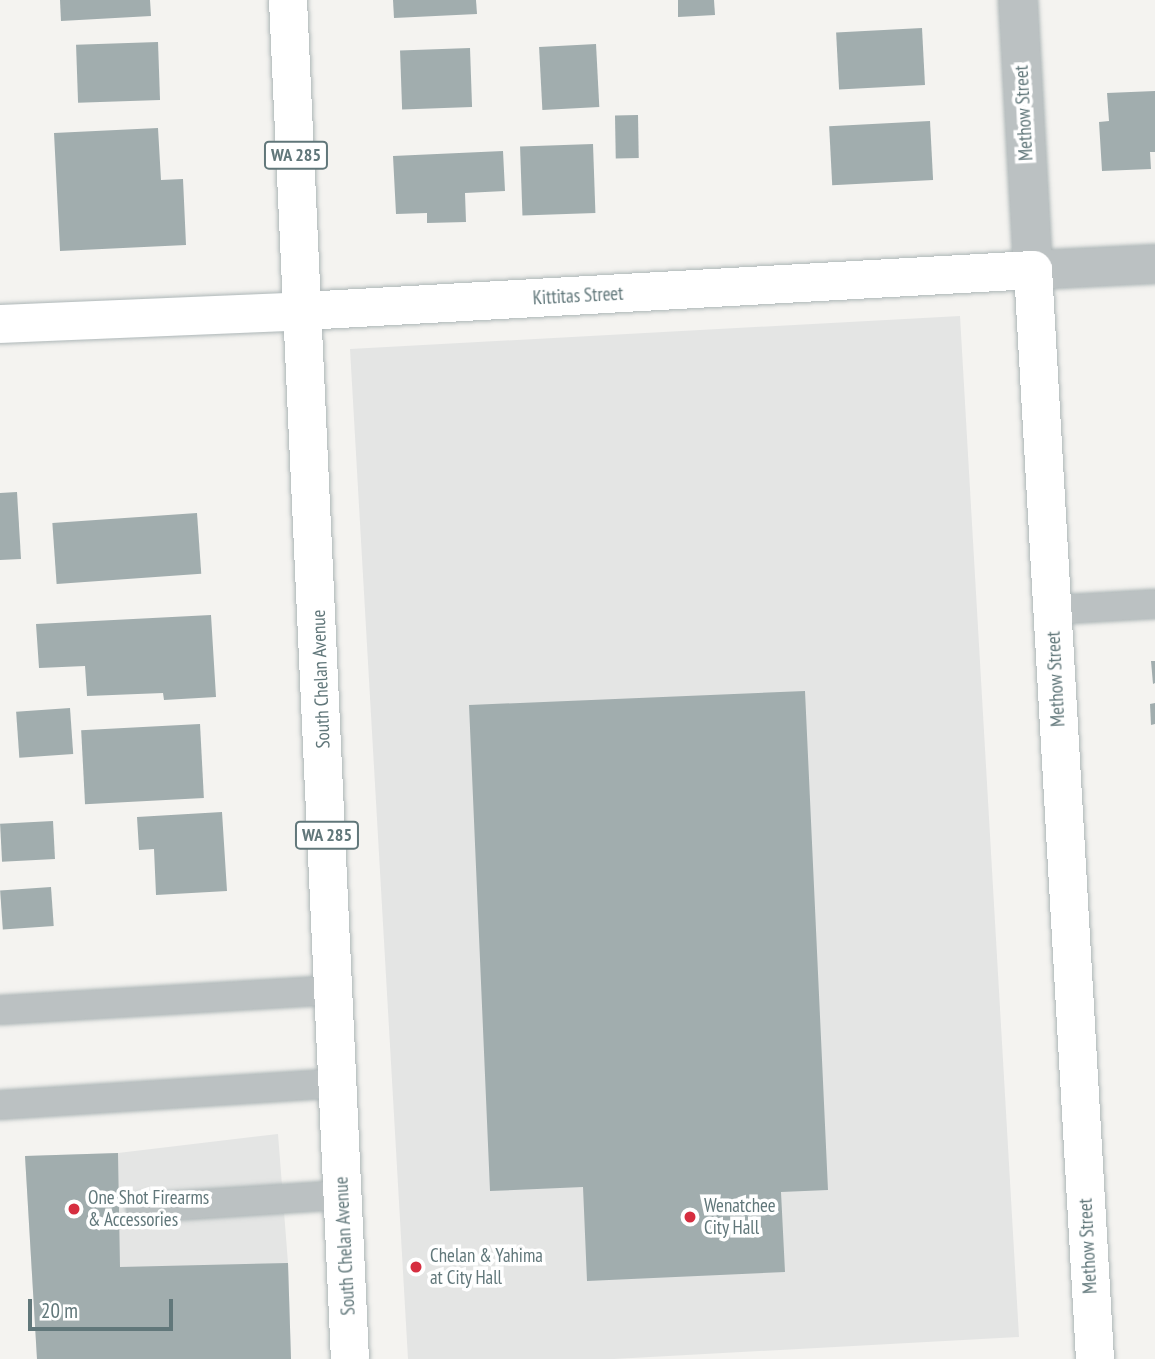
<!DOCTYPE html>
<html>
<head>
<meta charset="utf-8">
<style>
	body { margin:0 }
	#map { position:relative; width:1155px; height:1359px; overflow:hidden; background:#f4f3f0; font-family:"PT Sans Narrow",sans-serif }
	div>[style] { position:absolute }
	[style*='--x'] { left:calc(var(--x)*1px); top:calc(var(--y)*1px); width:calc(var(--w)*1px); rotate:calc(var(--a)*1deg) }
	.built>* { inset:0; background:#e4e5e4 }
	.building>* { inset:0; background:#a1adae; transform-origin:0 0 }
	.roads { filter:drop-shadow(0 0 2px #adb6b7) drop-shadow(0 0 2px #adb6b7) }
	.lane>* { height:28px; margin:-14px; padding:0 14px; transform-origin:14px; border-radius:14px; background:#bbc1c2 }
	.street>* { height:38px; margin:-19px; padding:0 19px; transform-origin:19px; border-radius:19px; background:#bbc1c2 }
	.secondary>* { height:38px; margin:-19px; padding:0 19px; transform-origin:19px; border-radius:19px; background:#fff }
	.primary>* { height:38px; margin:-19px; padding:0 19px; transform-origin:19px; border-radius:19px; background:#fff }
	.dots>* { width:19px; height:19px; translate:-50% -50%; box-sizing:border-box; border:4px solid #fff; border-radius:50% }
	span { translate:-50% -50%; white-space:nowrap; text-align:center; line-height:1.15; -webkit-text-stroke:7px #fff; paint-order:stroke }
	.shield-label span { padding:2px 5px; background:#fff; border:2px solid; border-radius:5px; -webkit-text-stroke-width:0 }
	.shield-label { font-size:18px; color:#61777a; font-weight:700 }
	.street-label { font-size:19px; color:#61777a }
	.poi-label { font-size:19px; color:#61777a }
	.left { translate:0 -50%; text-align:left }
	.scale { position:absolute; left:28px; top:1299px; width:145px; height:32px; box-sizing:border-box; border:4px solid #61777a; border-top:0; padding-left:9px; font-size:21px; line-height:24px; white-space:nowrap; color:#61777a; -webkit-text-stroke:5px #fff; paint-order:stroke }
</style>
</head>
<body>
<div id="map">
	<div class="built">
		<div style="clip-path:polygon(960px 316px,1019px 1337px,614px 1359px,408px 1359px,350px 349px)"></div>
		<div style="clip-path:polygon(278px 1134px,288px 1263px,291px 1359px,37px 1359px,25px 1156px,118px 1153px)"></div>
	</div>
	<div class="building">
		<div style="clip-path:polygon(60px 0,150px 0,151px 16px,61px 21px)"></div>
		<div style="clip-path:polygon(393px 0,476px 0,477px 14px,394px 18px)"></div>
		<div style="clip-path:polygon(678px 0,714px 0,715px 15px,678px 17px)"></div>
		<div style="left:922px;top:28px;width:57px;height:86px;rotate:87deg"></div>
		<div style="left:158px;top:42px;width:58px;height:82px;rotate:88deg"></div>
		<div style="left:596px;top:44px;width:63px;height:57px;rotate:87deg"></div>
		<div style="left:470px;top:48px;width:59px;height:70px;rotate:88deg"></div>
		<div style="clip-path:polygon(1155px 91px,1155px 152px,1150px 152px,1151px 169px,1102px 171px,1099px 122px,1109px 121px,1107px 93px)"></div>
		<div style="left:638px;top:115px;width:43px;height:23px;rotate:89deg"></div>
		<div style="left:930px;top:121px;width:59px;height:101px;rotate:87deg"></div>
		<div style="clip-path:polygon(158px 128px,161px 180px,183px 179px,186px 245px,60px 251px,54px 133px)"></div>
		<div style="left:593px;top:144px;width:69px;height:73px;rotate:88deg"></div>
		<div style="clip-path:polygon(503px 151px,505px 191px,465px 193px,466px 222px,427px 223px,427px 213px,396px 214px,393px 156px)"></div>
		<div style="clip-path:polygon(17px 492px,21px 559px,0 560px,0 493px)"></div>
		<div style="left:197px;top:513px;width:61px;height:145px;rotate:86deg"></div>
		<div style="clip-path:polygon(211px 615px,216px 697px,164px 700px,163px 693px,87px 696px,85px 666px,39px 668px,36px 624px)"></div>
		<div style="clip-path:polygon(1151px 661px,1155px 661px,1155px 683px,1153px 684px)"></div>
		<div style="clip-path:polygon(805px 691px,828px 1190px,781px 1192px,785px 1272px,587px 1281px,583px 1187px,490px 1191px,469px 705px)"></div>
		<div style="clip-path:polygon(1155px 703px,1155px 724px,1151px 725px,1150px 704px)"></div>
		<div style="left:70px;top:708px;width:46px;height:54px;rotate:86deg"></div>
		<div style="left:200px;top:724px;width:74px;height:119px;rotate:87deg"></div>
		<div style="clip-path:polygon(222px 812px,227px 891px,156px 895px,154px 849px,139px 850px,137px 817px)"></div>
		<div style="left:53px;top:821px;width:38px;height:53px;rotate:87deg"></div>
		<div style="left:51px;top:887px;width:39px;height:51px;rotate:86deg"></div>
		<div style="clip-path:polygon(118px 1153px,120px 1267px,288px 1263px,291px 1359px,37px 1359px,25px 1156px)"></div>
	</div>
	<div class="roads">
		<div class="lane">
			<div style="--x:1052;--y:610;--w:103;--a:-3.3"></div>
			<div style="--x:0;--y:1010;--w:335;--a:-3.4"></div>
			<div style="--x:0;--y:1105;--w:339;--a:-3.7"></div>
			<div style="--x:141;--y:1208;--w:202;--a:-3.7"></div>
		</div>
		<div class="street">
			<div style="--x:1018;--y:0;--w:270;--a:86.8"></div>
			<div style="--x:1033;--y:270;--w:122;--a:-2.8"></div>
		</div>
		<div class="secondary">
			<div style="--x:0;--y:324;--w:304;--a:-2.4"></div>
			<div style="--x:304;--y:311;--w:730;--a:-3.22"></div>
			<div style="--x:1033;--y:270;--w:1091;--a:86.74"></div>
		</div>
		<div class="primary">
			<div style="--x:288;--y:0;--w:1360;--a:87.39"></div>
		</div>
	</div>
	<div class="dots">
		<div style="left:74px;top:1209px;background:#d62e40"></div>
		<div style="left:690px;top:1217px;background:#d62e40"></div>
		<div style="left:416px;top:1267px;background:#d62e40"></div>
	</div>
	<div class="shield-label">
		<span style="left:296px;top:155px">WA 285</span>
		<span style="left:327px;top:835px">WA 285</span>
	</div>
	<div class="street-label">
		<span style="left:1024px;top:113px;rotate:-93deg">Methow Street</span>
		<span style="left:578px;top:296px;rotate:-3deg">Kittitas Street</span>
		<span style="left:321px;top:679px;rotate:-92deg">South Chelan Avenue</span>
		<span style="left:1056px;top:679px;rotate:-93deg">Methow Street</span>
		<span style="left:345px;top:1246px;rotate:-93deg">South Chelan Avenue</span>
		<span style="left:1088px;top:1246px;rotate:-93deg">Methow Street</span>
	</div>
	<div class="poi-label">
		<span class="left" style="left:88px;top:1209px">One Shot Firearms<br>&amp; Accessories</span>
		<span class="left" style="left:704px;top:1217px">Wenatchee<br>City Hall</span>
		<span class="left" style="left:430px;top:1267px">Chelan &amp; Yahima<br>at City Hall</span>
	</div>
	<div class="scale">20 m</div>
</div>
</body>
</html>
